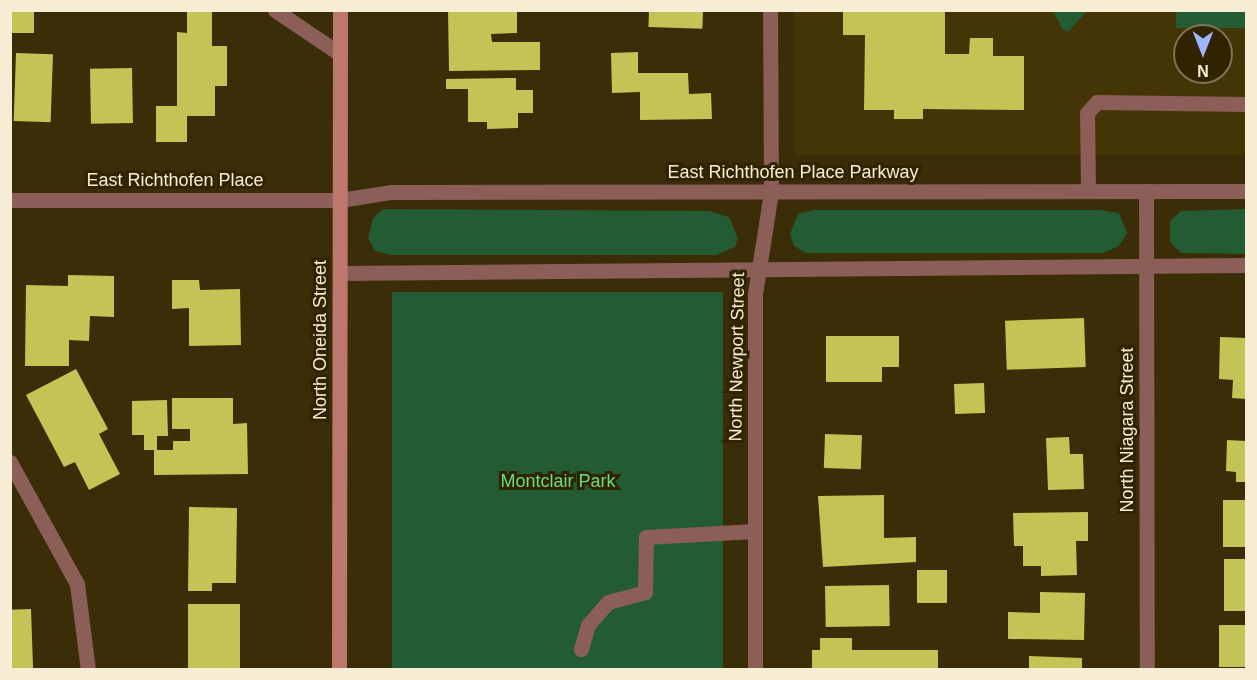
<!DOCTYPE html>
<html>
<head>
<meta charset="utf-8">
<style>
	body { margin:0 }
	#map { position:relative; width:1257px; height:680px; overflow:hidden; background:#3a2d08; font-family:Helvetica,sans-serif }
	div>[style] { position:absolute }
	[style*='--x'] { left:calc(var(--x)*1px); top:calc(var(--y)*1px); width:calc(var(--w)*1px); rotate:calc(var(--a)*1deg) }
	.built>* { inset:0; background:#443507 }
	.green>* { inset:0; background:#235c32; transform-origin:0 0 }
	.building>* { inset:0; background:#c4c456; transform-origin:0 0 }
	.lane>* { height:15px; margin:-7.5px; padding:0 7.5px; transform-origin:7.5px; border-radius:7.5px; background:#8b5e57 }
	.street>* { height:15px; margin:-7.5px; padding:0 7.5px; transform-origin:7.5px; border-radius:7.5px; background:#8b5e57 }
	.secondary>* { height:15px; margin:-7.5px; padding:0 7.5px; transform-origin:7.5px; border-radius:7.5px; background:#be776c }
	span { translate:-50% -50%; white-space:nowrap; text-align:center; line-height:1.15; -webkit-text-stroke:6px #302300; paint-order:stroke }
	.street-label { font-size:18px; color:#f6edd4 }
	.park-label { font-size:18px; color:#68dd84 }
	.frame { position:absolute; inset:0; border:12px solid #f6edd4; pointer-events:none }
	.north { position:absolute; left:1173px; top:24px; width:60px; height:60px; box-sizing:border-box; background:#302300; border:2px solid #7f7455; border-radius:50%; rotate:180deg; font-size:16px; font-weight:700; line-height:24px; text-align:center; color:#f6edd4 }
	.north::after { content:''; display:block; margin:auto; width:21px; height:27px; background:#9cb4fd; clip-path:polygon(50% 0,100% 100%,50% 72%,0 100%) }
</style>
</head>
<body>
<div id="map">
	<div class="built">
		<div style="clip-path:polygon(evenodd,794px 11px,1246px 11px,1246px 155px,794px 155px,794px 11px,1185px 36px,1221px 36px,1221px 72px,1185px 72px,1185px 36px)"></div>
	</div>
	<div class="green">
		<div style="clip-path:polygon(1053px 11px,1087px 11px,1069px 31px,1063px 30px)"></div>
		<div style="left:1176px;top:11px;width:70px;height:17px"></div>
		<div style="clip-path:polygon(383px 209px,709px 211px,729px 217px,738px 238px,735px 247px,716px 255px,391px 255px,375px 251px,368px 238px,373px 218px)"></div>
		<div style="clip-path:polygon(1246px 209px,1246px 254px,1181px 253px,1170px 242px,1170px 221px,1181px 211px)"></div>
		<div style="clip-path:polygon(813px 210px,1101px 210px,1119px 213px,1127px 233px,1119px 246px,1103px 253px,806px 253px,794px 246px,790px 234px,798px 214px)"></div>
		<div style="left:723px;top:292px;width:377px;height:331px;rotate:90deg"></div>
	</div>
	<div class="building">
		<div style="left:10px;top:10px;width:24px;height:23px"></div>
		<div style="clip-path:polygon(187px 10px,212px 10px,212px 46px,227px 46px,227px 86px,215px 86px,215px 116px,187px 116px,187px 142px,156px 142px,156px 106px,177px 106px,177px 32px,187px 33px)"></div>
		<div style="clip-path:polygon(448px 10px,517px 10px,517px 33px,491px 34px,492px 42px,540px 42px,540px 70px,449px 71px)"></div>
		<div style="left:649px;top:10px;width:54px;height:17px;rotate:2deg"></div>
		<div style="clip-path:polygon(843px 10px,945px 10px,945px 54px,969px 54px,970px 38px,993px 38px,993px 56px,1024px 56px,1024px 110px,923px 109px,923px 119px,894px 119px,894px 110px,864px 110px,865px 35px,843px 35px)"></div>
		<div style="clip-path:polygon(638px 52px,638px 73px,688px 73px,689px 94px,711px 93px,712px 119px,640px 120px,640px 92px,612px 93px,611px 53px)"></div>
		<div style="left:16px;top:53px;width:37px;height:68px;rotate:2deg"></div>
		<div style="left:132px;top:68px;width:55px;height:42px;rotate:89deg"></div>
		<div style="clip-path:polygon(516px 78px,516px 90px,533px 90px,533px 113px,518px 113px,518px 128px,487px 129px,487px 122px,468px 122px,468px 89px,446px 89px,446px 79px)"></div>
		<div style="clip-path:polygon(68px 275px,114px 276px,114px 317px,90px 316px,89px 341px,69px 340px,69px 366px,25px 366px,26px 285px,68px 286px)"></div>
		<div style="clip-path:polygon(172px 280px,199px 280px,200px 290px,240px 289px,241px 345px,189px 346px,189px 308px,172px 309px)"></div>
		<div style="left:1084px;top:318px;width:49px;height:79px;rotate:88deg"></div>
		<div style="clip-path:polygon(826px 336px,899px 336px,899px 367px,882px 367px,882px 382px,826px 382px)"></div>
		<div style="clip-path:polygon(1220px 337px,1246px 338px,1246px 399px,1232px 398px,1233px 380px,1219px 379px)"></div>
		<div style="clip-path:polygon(76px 369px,108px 429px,99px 434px,120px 474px,89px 490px,75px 462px,64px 467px,26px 395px)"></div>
		<div style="left:984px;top:383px;width:30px;height:30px;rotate:88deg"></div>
		<div style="clip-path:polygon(172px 398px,233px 398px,233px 424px,247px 423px,248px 474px,154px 475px,154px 450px,144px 450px,144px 435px,132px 435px,132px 401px,167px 400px,168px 436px,157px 436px,157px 450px,173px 450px,173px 441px,190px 441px,190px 429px,172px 429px)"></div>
		<div style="left:825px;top:434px;width:37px;height:34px;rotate:2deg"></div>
		<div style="clip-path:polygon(1069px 437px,1070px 454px,1083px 454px,1084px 489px,1048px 490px,1046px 438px)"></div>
		<div style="clip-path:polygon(1227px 440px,1246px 441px,1246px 482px,1236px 482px,1236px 472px,1226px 471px)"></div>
		<div style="clip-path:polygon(884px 495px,884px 538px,916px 537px,916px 562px,823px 567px,818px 496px)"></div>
		<div style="left:1223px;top:500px;width:23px;height:47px"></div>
		<div style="clip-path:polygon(189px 507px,237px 508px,236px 583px,212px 583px,212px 591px,188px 591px)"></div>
		<div style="clip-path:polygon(1088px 512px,1088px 541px,1076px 541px,1077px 575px,1041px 576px,1041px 566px,1023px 566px,1023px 546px,1014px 546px,1013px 513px)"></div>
		<div style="left:1224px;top:559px;width:22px;height:52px"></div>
		<div style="left:917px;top:570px;width:30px;height:33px"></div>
		<div style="left:889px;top:585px;width:41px;height:64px;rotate:89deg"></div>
		<div style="clip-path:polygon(1040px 592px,1085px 593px,1084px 640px,1008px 639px,1008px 612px,1040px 613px)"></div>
		<div style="left:188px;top:604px;width:52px;height:66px"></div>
		<div style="left:31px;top:609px;width:61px;height:21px;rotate:88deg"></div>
		<div style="left:1246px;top:625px;width:42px;height:27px;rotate:90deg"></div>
		<div style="clip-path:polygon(820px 638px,852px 638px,852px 650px,938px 650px,938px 670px,812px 670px,812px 650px,820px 650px)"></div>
		<div style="clip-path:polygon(1029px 656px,1082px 658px,1082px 670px,1029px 670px)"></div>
	</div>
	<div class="lane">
		<div style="--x:1088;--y:191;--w:78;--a:-90.7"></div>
		<div style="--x:1087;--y:113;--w:15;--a:-48"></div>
		<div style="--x:1097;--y:102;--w:149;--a:0.8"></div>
		<div style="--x:581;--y:649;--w:25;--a:-74"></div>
		<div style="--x:588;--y:625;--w:30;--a:-49"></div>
		<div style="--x:608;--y:602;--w:38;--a:-15"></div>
		<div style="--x:645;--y:592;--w:55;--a:-89"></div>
		<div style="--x:646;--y:537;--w:109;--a:-3.2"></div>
	</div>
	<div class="street">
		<div style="--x:275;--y:10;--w:78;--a:34.1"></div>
		<div style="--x:1146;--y:191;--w:479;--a:89.9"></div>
		<div style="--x:10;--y:200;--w:330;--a:0"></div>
		<div style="--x:340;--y:200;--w:52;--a:-8.9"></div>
		<div style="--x:391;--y:192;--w:855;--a:-0.07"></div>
		<div style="--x:340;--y:273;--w:906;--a:-0.51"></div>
		<div style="--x:10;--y:462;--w:139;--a:61.2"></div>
		<div style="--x:77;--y:584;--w:87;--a:82.7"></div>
		<div style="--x:755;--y:670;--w:376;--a:-90"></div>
		<div style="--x:755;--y:294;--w:103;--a:-81.1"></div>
		<div style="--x:771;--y:192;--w:182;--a:-90.3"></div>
	</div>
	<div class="secondary">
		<div style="--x:339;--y:670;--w:660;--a:-89.91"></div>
	</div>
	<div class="street-label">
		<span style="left:793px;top:172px">East Richthofen Place Parkway</span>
		<span style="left:175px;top:180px">East Richthofen Place</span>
		<span style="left:320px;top:340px;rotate:-90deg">North Oneida Street</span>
		<span style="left:737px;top:357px;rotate:-89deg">North Newport Street</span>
		<span style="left:1127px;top:430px;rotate:-90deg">North Niagara Street</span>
	</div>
	<div class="park-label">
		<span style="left:558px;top:481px">Montclair Park</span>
	</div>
	<div class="frame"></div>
	<div class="north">N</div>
</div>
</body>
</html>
